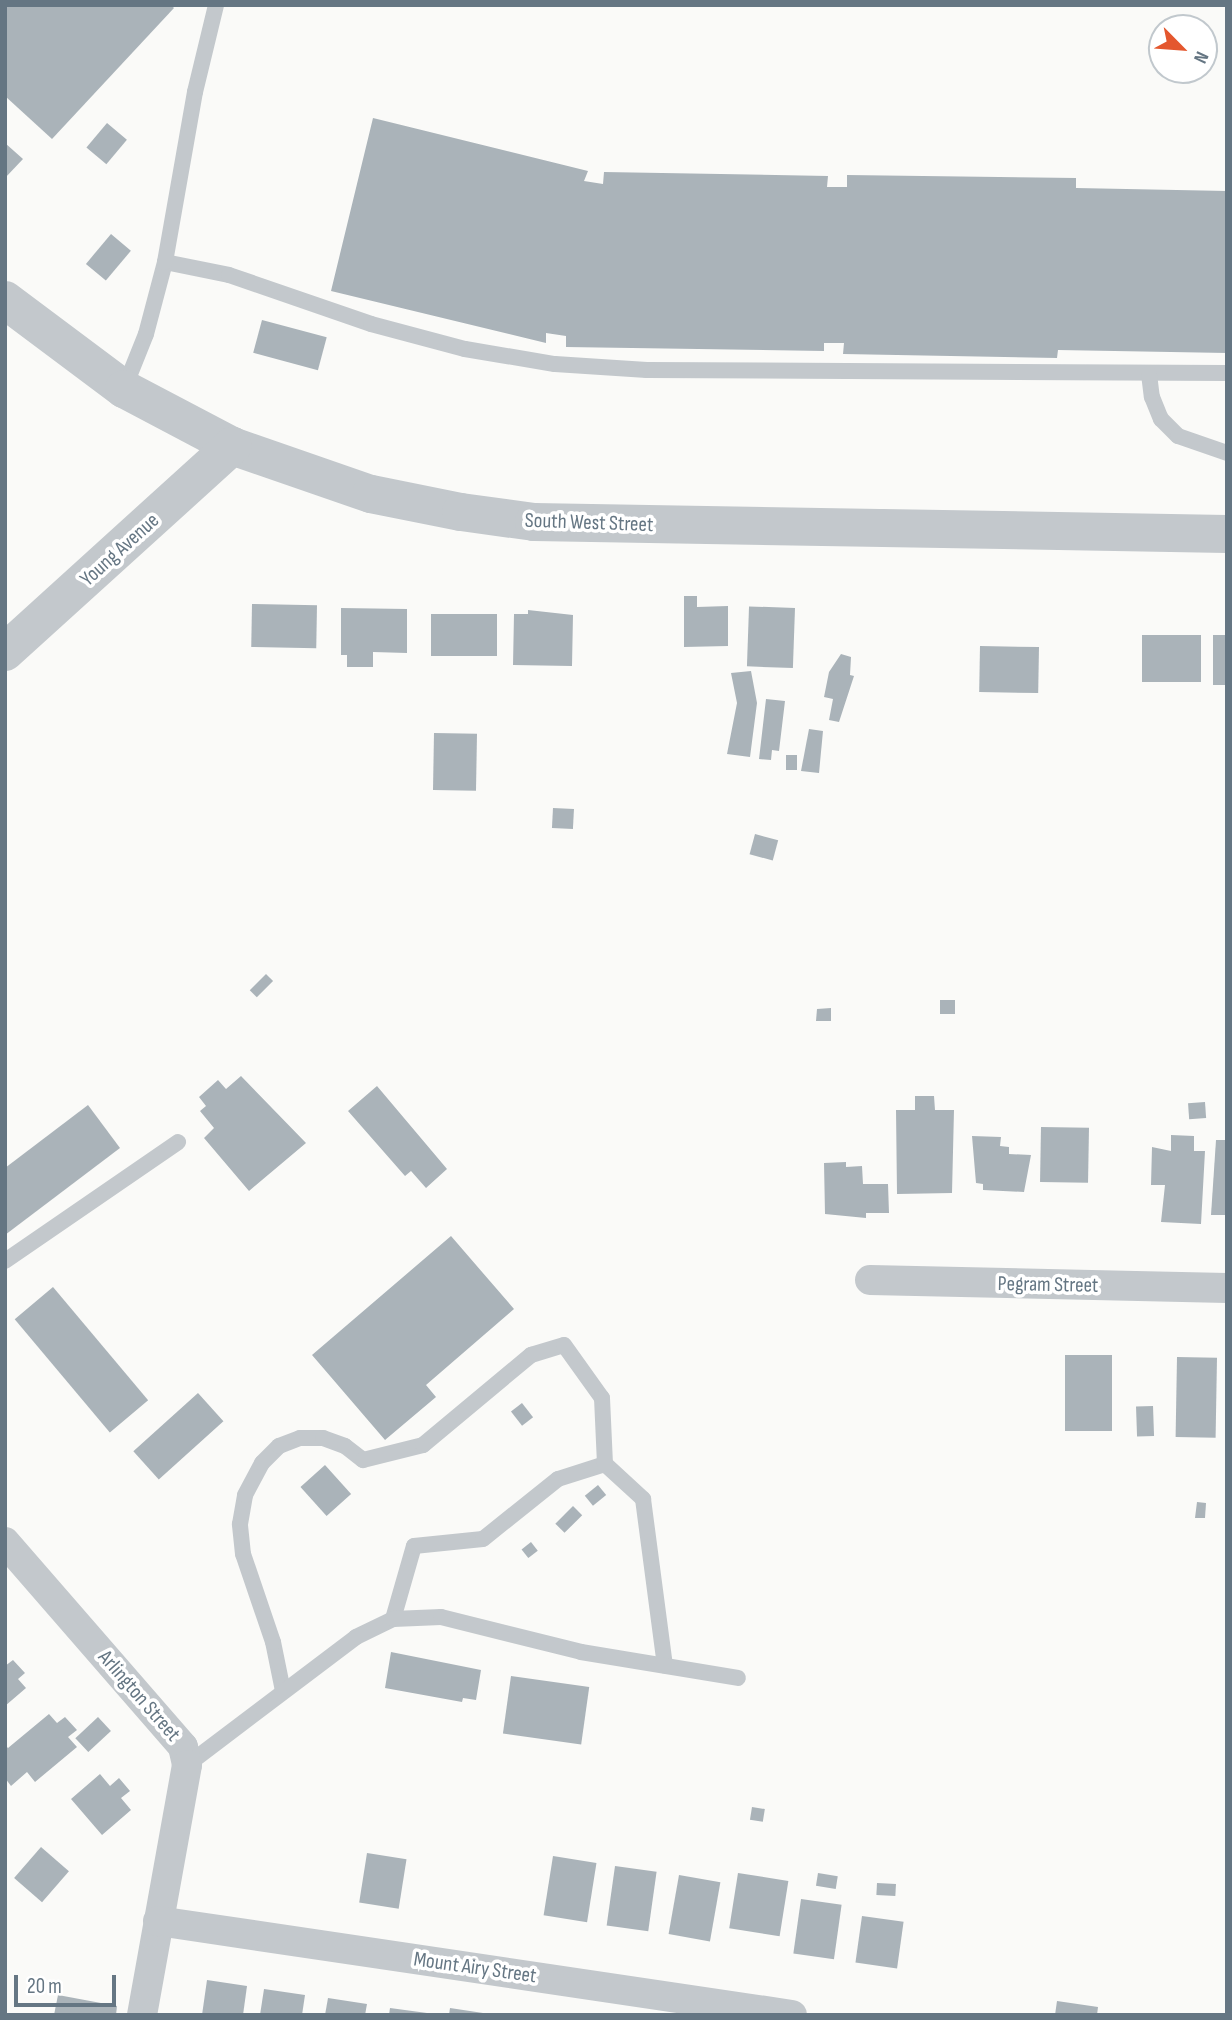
<!DOCTYPE html>
<html>
<head>
<meta charset="utf-8">
<style>
	body { margin:0 }
	#map { position:relative; width:1232px; height:2020px; overflow:hidden; background:#fafaf8; font-family:"Sofia Sans Condensed",sans-serif }
	div>[style] { position:absolute }
	[style*='--x'] { left:calc(var(--x)*1px); top:calc(var(--y)*1px); width:calc(var(--w)*1px); rotate:calc(var(--a)*1deg) }
	.building>* { inset:0; background:#aab3b9; transform-origin:0 0 }
	.service>* { height:16px; margin:-8px; padding:0 8px; transform-origin:8px; border-radius:8px; background:#c3c8cc }
	.minor>* { height:30px; margin:-15px; padding:0 15px; transform-origin:15px; border-radius:15px; background:#c3c8cc }
	.tertiary>* { height:38px; margin:-19px; padding:0 19px; transform-origin:19px; border-radius:19px; background:#c3c8cc }
	span { translate:-50% -50%; white-space:nowrap; text-align:center; line-height:1.15; -webkit-text-stroke:7px #fff; paint-order:stroke }
	.street-label { font-size:21px; color:#657683 }
	.frame { position:absolute; inset:0; border:7px solid #657683; pointer-events:none }
	.north { position:absolute; left:1148px; top:14px; width:70px; height:70px; box-sizing:border-box; background:#fff; border:2px solid #c1c8cd; border-radius:50%; rotate:115deg; font-size:19px; font-weight:700; line-height:28px; text-align:center; color:#657683 }
	.north::after { content:''; display:block; margin:auto; width:24px; height:32px; background:#e4572e; clip-path:polygon(50% 0,100% 100%,50% 72%,0 100%) }
	.scale { position:absolute; left:14px; top:1975px; width:102px; height:32px; box-sizing:border-box; border:4px solid #657683; border-top:0; padding-left:9px; font-size:21px; line-height:24px; white-space:nowrap; color:#657683; -webkit-text-stroke:5px #fff; paint-order:stroke }
</style>
</head>
<body>
<div id="map">
	<div class="building">
		<div style="clip-path:polygon(5px 5px,171px 5px,174px 8px,52px 139px,5px 96px)"></div>
		<div style="clip-path:polygon(373px 118px,588px 171px,584px 181px,603px 184px,604px 172px,828px 176px,827px 187px,847px 187px,847px 175px,1076px 178px,1076px 188px,1227px 191px,1227px 353px,1058px 350px,1057px 358px,843px 354px,844px 343px,824px 343px,824px 351px,566px 347px,566px 336px,546px 333px,546px 343px,331px 291px)"></div>
		<div style="left:107px;top:123px;width:26px;height:32px;rotate:40deg"></div>
		<div style="clip-path:polygon(5px 143px,23px 159px,5px 178px)"></div>
		<div style="left:111px;top:234px;width:26px;height:39px;rotate:40deg"></div>
		<div style="left:262px;top:320px;width:67px;height:34px;rotate:15deg"></div>
		<div style="clip-path:polygon(684px 596px,697px 596px,697px 607px,728px 606px,728px 646px,684px 647px)"></div>
		<div style="left:252px;top:604px;width:65px;height:43px;rotate:1deg"></div>
		<div style="clip-path:polygon(341px 608px,407px 609px,407px 653px,373px 652px,373px 667px,347px 667px,347px 655px,341px 655px)"></div>
		<div style="left:795px;top:608px;width:60px;height:46px;rotate:92deg"></div>
		<div style="clip-path:polygon(528px 610px,573px 615px,572px 666px,513px 665px,514px 614px,528px 614px)"></div>
		<div style="left:431px;top:614px;width:66px;height:42px"></div>
		<div style="left:1142px;top:635px;width:59px;height:47px"></div>
		<div style="left:1213px;top:635px;width:14px;height:50px"></div>
		<div style="left:980px;top:646px;width:59px;height:46px;rotate:1deg"></div>
		<div style="clip-path:polygon(841px 654px,851px 657px,850px 675px,854px 676px,839px 722px,829px 720px,833px 699px,824px 697px,829px 672px)"></div>
		<div style="clip-path:polygon(751px 671px,757px 703px,750px 757px,727px 754px,737px 703px,731px 673px)"></div>
		<div style="clip-path:polygon(766px 699px,785px 701px,779px 751px,772px 750px,771px 760px,759px 759px)"></div>
		<div style="clip-path:polygon(809px 729px,823px 731px,819px 773px,801px 771px)"></div>
		<div style="left:434px;top:733px;width:43px;height:57px;rotate:1deg"></div>
		<div style="left:786px;top:755px;width:11px;height:15px"></div>
		<div style="left:553px;top:808px;width:21px;height:20px;rotate:3deg"></div>
		<div style="left:755px;top:834px;width:24px;height:21px;rotate:15deg"></div>
		<div style="left:266px;top:974px;width:10px;height:23px;rotate:45deg"></div>
		<div style="left:940px;top:1000px;width:15px;height:14px"></div>
		<div style="clip-path:polygon(831px 1008px,831px 1021px,816px 1021px,817px 1009px)"></div>
		<div style="clip-path:polygon(241px 1076px,306px 1143px,249px 1191px,204px 1138px,214px 1128px,200px 1111px,206px 1106px,199px 1097px,218px 1080px,226px 1089px)"></div>
		<div style="clip-path:polygon(377px 1086px,447px 1169px,426px 1188px,411px 1171px,405px 1176px,348px 1111px)"></div>
		<div style="clip-path:polygon(915px 1096px,934px 1096px,935px 1110px,954px 1110px,952px 1193px,897px 1194px,896px 1110px,915px 1110px)"></div>
		<div style="left:1205px;top:1102px;width:16px;height:17px;rotate:86deg"></div>
		<div style="clip-path:polygon(88px 1105px,120px 1148px,5px 1235px,5px 1168px)"></div>
		<div style="left:1041px;top:1127px;width:48px;height:55px;rotate:1deg"></div>
		<div style="clip-path:polygon(1171px 1135px,1194px 1136px,1194px 1151px,1205px 1151px,1201px 1224px,1161px 1222px,1165px 1185px,1151px 1185px,1152px 1147px,1171px 1151px)"></div>
		<div style="clip-path:polygon(972px 1136px,1001px 1137px,1000px 1146px,1009px 1147px,1009px 1154px,1031px 1155px,1024px 1192px,983px 1190px,983px 1184px,976px 1183px)"></div>
		<div style="clip-path:polygon(1216px 1140px,1227px 1140px,1227px 1215px,1211px 1215px)"></div>
		<div style="clip-path:polygon(846px 1162px,846px 1167px,862px 1166px,863px 1184px,888px 1184px,889px 1213px,866px 1213px,866px 1218px,825px 1214px,824px 1163px)"></div>
		<div style="clip-path:polygon(451px 1236px,514px 1309px,426px 1385px,436px 1397px,385px 1440px,312px 1355px)"></div>
		<div style="left:53px;top:1287px;width:148px;height:50px;rotate:50deg"></div>
		<div style="left:1065px;top:1355px;width:47px;height:76px"></div>
		<div style="left:1177px;top:1357px;width:40px;height:80px;rotate:1deg"></div>
		<div style="left:198px;top:1393px;width:38px;height:87px;rotate:48deg"></div>
		<div style="left:522px;top:1403px;width:18px;height:14px;rotate:52deg"></div>
		<div style="left:1153px;top:1406px;width:30px;height:17px;rotate:88deg"></div>
		<div style="left:325px;top:1465px;width:39px;height:33px;rotate:48deg"></div>
		<div style="left:598px;top:1485px;width:13px;height:17px;rotate:51deg"></div>
		<div style="clip-path:polygon(1197px 1502px,1206px 1503px,1205px 1518px,1195px 1518px)"></div>
		<div style="left:573px;top:1506px;width:13px;height:25px;rotate:45deg"></div>
		<div style="left:531px;top:1542px;width:11px;height:12px;rotate:52deg"></div>
		<div style="clip-path:polygon(391px 1652px,481px 1670px,476px 1700px,463px 1698px,462px 1702px,385px 1688px)"></div>
		<div style="clip-path:polygon(13px 1660px,25px 1673px,18px 1679px,26px 1688px,5px 1706px,5px 1666px)"></div>
		<div style="left:511px;top:1676px;width:79px;height:58px;rotate:8deg"></div>
		<div style="clip-path:polygon(49px 1714px,57px 1723px,65px 1717px,77px 1730px,68px 1737px,77px 1747px,35px 1782px,27px 1772px,11px 1786px,5px 1778px,5px 1745px,8px 1748px)"></div>
		<div style="left:98px;top:1717px;width:19px;height:31px;rotate:47deg"></div>
		<div style="clip-path:polygon(100px 1774px,110px 1786px,119px 1778px,130px 1791px,121px 1798px,131px 1810px,102px 1835px,71px 1799px)"></div>
		<div style="left:752px;top:1807px;width:13px;height:13px;rotate:9deg"></div>
		<div style="left:41px;top:1847px;width:37px;height:41px;rotate:41deg"></div>
		<div style="left:367px;top:1853px;width:40px;height:50px;rotate:9deg"></div>
		<div style="left:553px;top:1856px;width:44px;height:60px;rotate:9deg"></div>
		<div style="left:615px;top:1866px;width:42px;height:60px;rotate:8deg"></div>
		<div style="left:738px;top:1873px;width:51px;height:56px;rotate:9deg"></div>
		<div style="left:818px;top:1873px;width:20px;height:13px;rotate:9deg"></div>
		<div style="left:679px;top:1875px;width:42px;height:60px;rotate:10deg"></div>
		<div style="left:877px;top:1883px;width:19px;height:12px;rotate:3deg"></div>
		<div style="left:801px;top:1899px;width:41px;height:55px;rotate:8deg"></div>
		<div style="left:862px;top:1916px;width:42px;height:47px;rotate:8deg"></div>
		<div style="clip-path:polygon(207px 1980px,247px 1986px,243px 2015px,202px 2015px)"></div>
		<div style="clip-path:polygon(264px 1989px,305px 1995px,302px 2015px,260px 2015px)"></div>
		<div style="clip-path:polygon(58px 1995px,117px 2006px,116px 2015px,54px 2015px)"></div>
		<div style="clip-path:polygon(328px 1998px,367px 2004px,365px 2015px,325px 2015px)"></div>
		<div style="clip-path:polygon(1057px 2001px,1098px 2007px,1097px 2015px,1055px 2015px)"></div>
		<div style="clip-path:polygon(390px 2008px,427px 2013px,427px 2015px,389px 2015px)"></div>
		<div style="clip-path:polygon(450px 2008px,483px 2013px,483px 2015px,449px 2015px)"></div>
	</div>
	<div class="service">
		<div style="--x:165;--y:262;--w:65;--a:11.5"></div>
		<div style="--x:229;--y:275;--w:150;--a:19"></div>
		<div style="--x:371;--y:324;--w:97;--a:14.9"></div>
		<div style="--x:465;--y:349;--w:91;--a:9.5"></div>
		<div style="--x:555;--y:364;--w:92;--a:3.7"></div>
		<div style="--x:647;--y:370;--w:580;--a:0.3"></div>
		<div style="--x:1149;--y:374;--w:23;--a:83"></div>
		<div style="--x:1152;--y:397;--w:24;--a:68"></div>
		<div style="--x:1161;--y:419;--w:24;--a:45"></div>
		<div style="--x:1178;--y:436;--w:52;--a:19.1"></div>
		<div style="--x:124;--y:389;--w:59;--a:-68.2"></div>
		<div style="--x:146;--y:334;--w:74;--a:-75.2"></div>
		<div style="--x:165;--y:262;--w:173;--a:-80"></div>
		<div style="--x:195;--y:92;--w:89;--a:-76.4"></div>
		<div style="--x:5;--y:1261;--w:210;--a:-34.5"></div>
		<div style="--x:393;--y:1619;--w:76;--a:-74"></div>
		<div style="--x:414;--y:1546;--w:69;--a:-5.8"></div>
		<div style="--x:483;--y:1539;--w:96;--a:-38.7"></div>
		<div style="--x:558;--y:1479;--w:49;--a:-17.7"></div>
		<div style="--x:605;--y:1464;--w:52;--a:42.6"></div>
		<div style="--x:643;--y:1499;--w:168;--a:82.5"></div>
		<div style="--x:283;--y:1691;--w:50;--a:-101.5"></div>
		<div style="--x:273;--y:1642;--w:93;--a:-108.8"></div>
		<div style="--x:243;--y:1554;--w:30;--a:-96"></div>
		<div style="--x:240;--y:1524;--w:29;--a:-80"></div>
		<div style="--x:245;--y:1495;--w:36;--a:-62"></div>
		<div style="--x:262;--y:1463;--w:24;--a:-45"></div>
		<div style="--x:279;--y:1446;--w:22;--a:-21"></div>
		<div style="--x:300;--y:1438;--w:23;--a:0"></div>
		<div style="--x:323;--y:1438;--w:23;--a:20"></div>
		<div style="--x:345;--y:1446;--w:23;--a:38"></div>
		<div style="--x:363;--y:1460;--w:62;--a:-14"></div>
		<div style="--x:423;--y:1445;--w:141;--a:-39.8"></div>
		<div style="--x:531;--y:1355;--w:34;--a:-17"></div>
		<div style="--x:564;--y:1345;--w:65;--a:54.4"></div>
		<div style="--x:602;--y:1398;--w:66;--a:87.4"></div>
		<div style="--x:187;--y:1765;--w:212;--a:-37.1"></div>
		<div style="--x:356;--y:1637;--w:41;--a:-25.9"></div>
		<div style="--x:393;--y:1619;--w:48;--a:-2.4"></div>
		<div style="--x:441;--y:1617;--w:144;--a:14"></div>
		<div style="--x:581;--y:1652;--w:159;--a:9.4"></div>
	</div>
	<div class="minor">
		<div style="--x:870;--y:1280;--w:357;--a:1.3"></div>
		<div style="--x:5;--y:1542;--w:271;--a:49"></div>
		<div style="--x:183;--y:1747;--w:18;--a:77"></div>
		<div style="--x:187;--y:1765;--w:254;--a:100.2"></div>
		<div style="--x:158;--y:1921;--w:641;--a:8.43"></div>
	</div>
	<div class="tertiary">
		<div style="--x:5;--y:300;--w:149;--a:36.8"></div>
		<div style="--x:124;--y:389;--w:122;--a:27.8"></div>
		<div style="--x:232;--y:446;--w:147;--a:19.1"></div>
		<div style="--x:371;--y:494;--w:92;--a:11.3"></div>
		<div style="--x:461;--y:512;--w:74;--a:7.8"></div>
		<div style="--x:534;--y:522;--w:693;--a:0.99"></div>
		<div style="--x:5;--y:652;--w:307;--a:-42.2"></div>
	</div>
	<div class="street-label">
		<span style="left:589px;top:523px;rotate:2deg">South West Street</span>
		<span style="left:120px;top:550px;rotate:-42deg">Young Avenue</span>
		<span style="left:1048px;top:1285px;rotate:1deg">Pegram Street</span>
		<span style="left:139px;top:1696px;rotate:49deg">Arlington Street</span>
		<span style="left:475px;top:1968px;rotate:8deg">Mount Airy Street</span>
	</div>
	<div class="frame"></div>
	<div class="north">N</div>
	<div class="scale">20 m</div>
</div>
</body>
</html>
